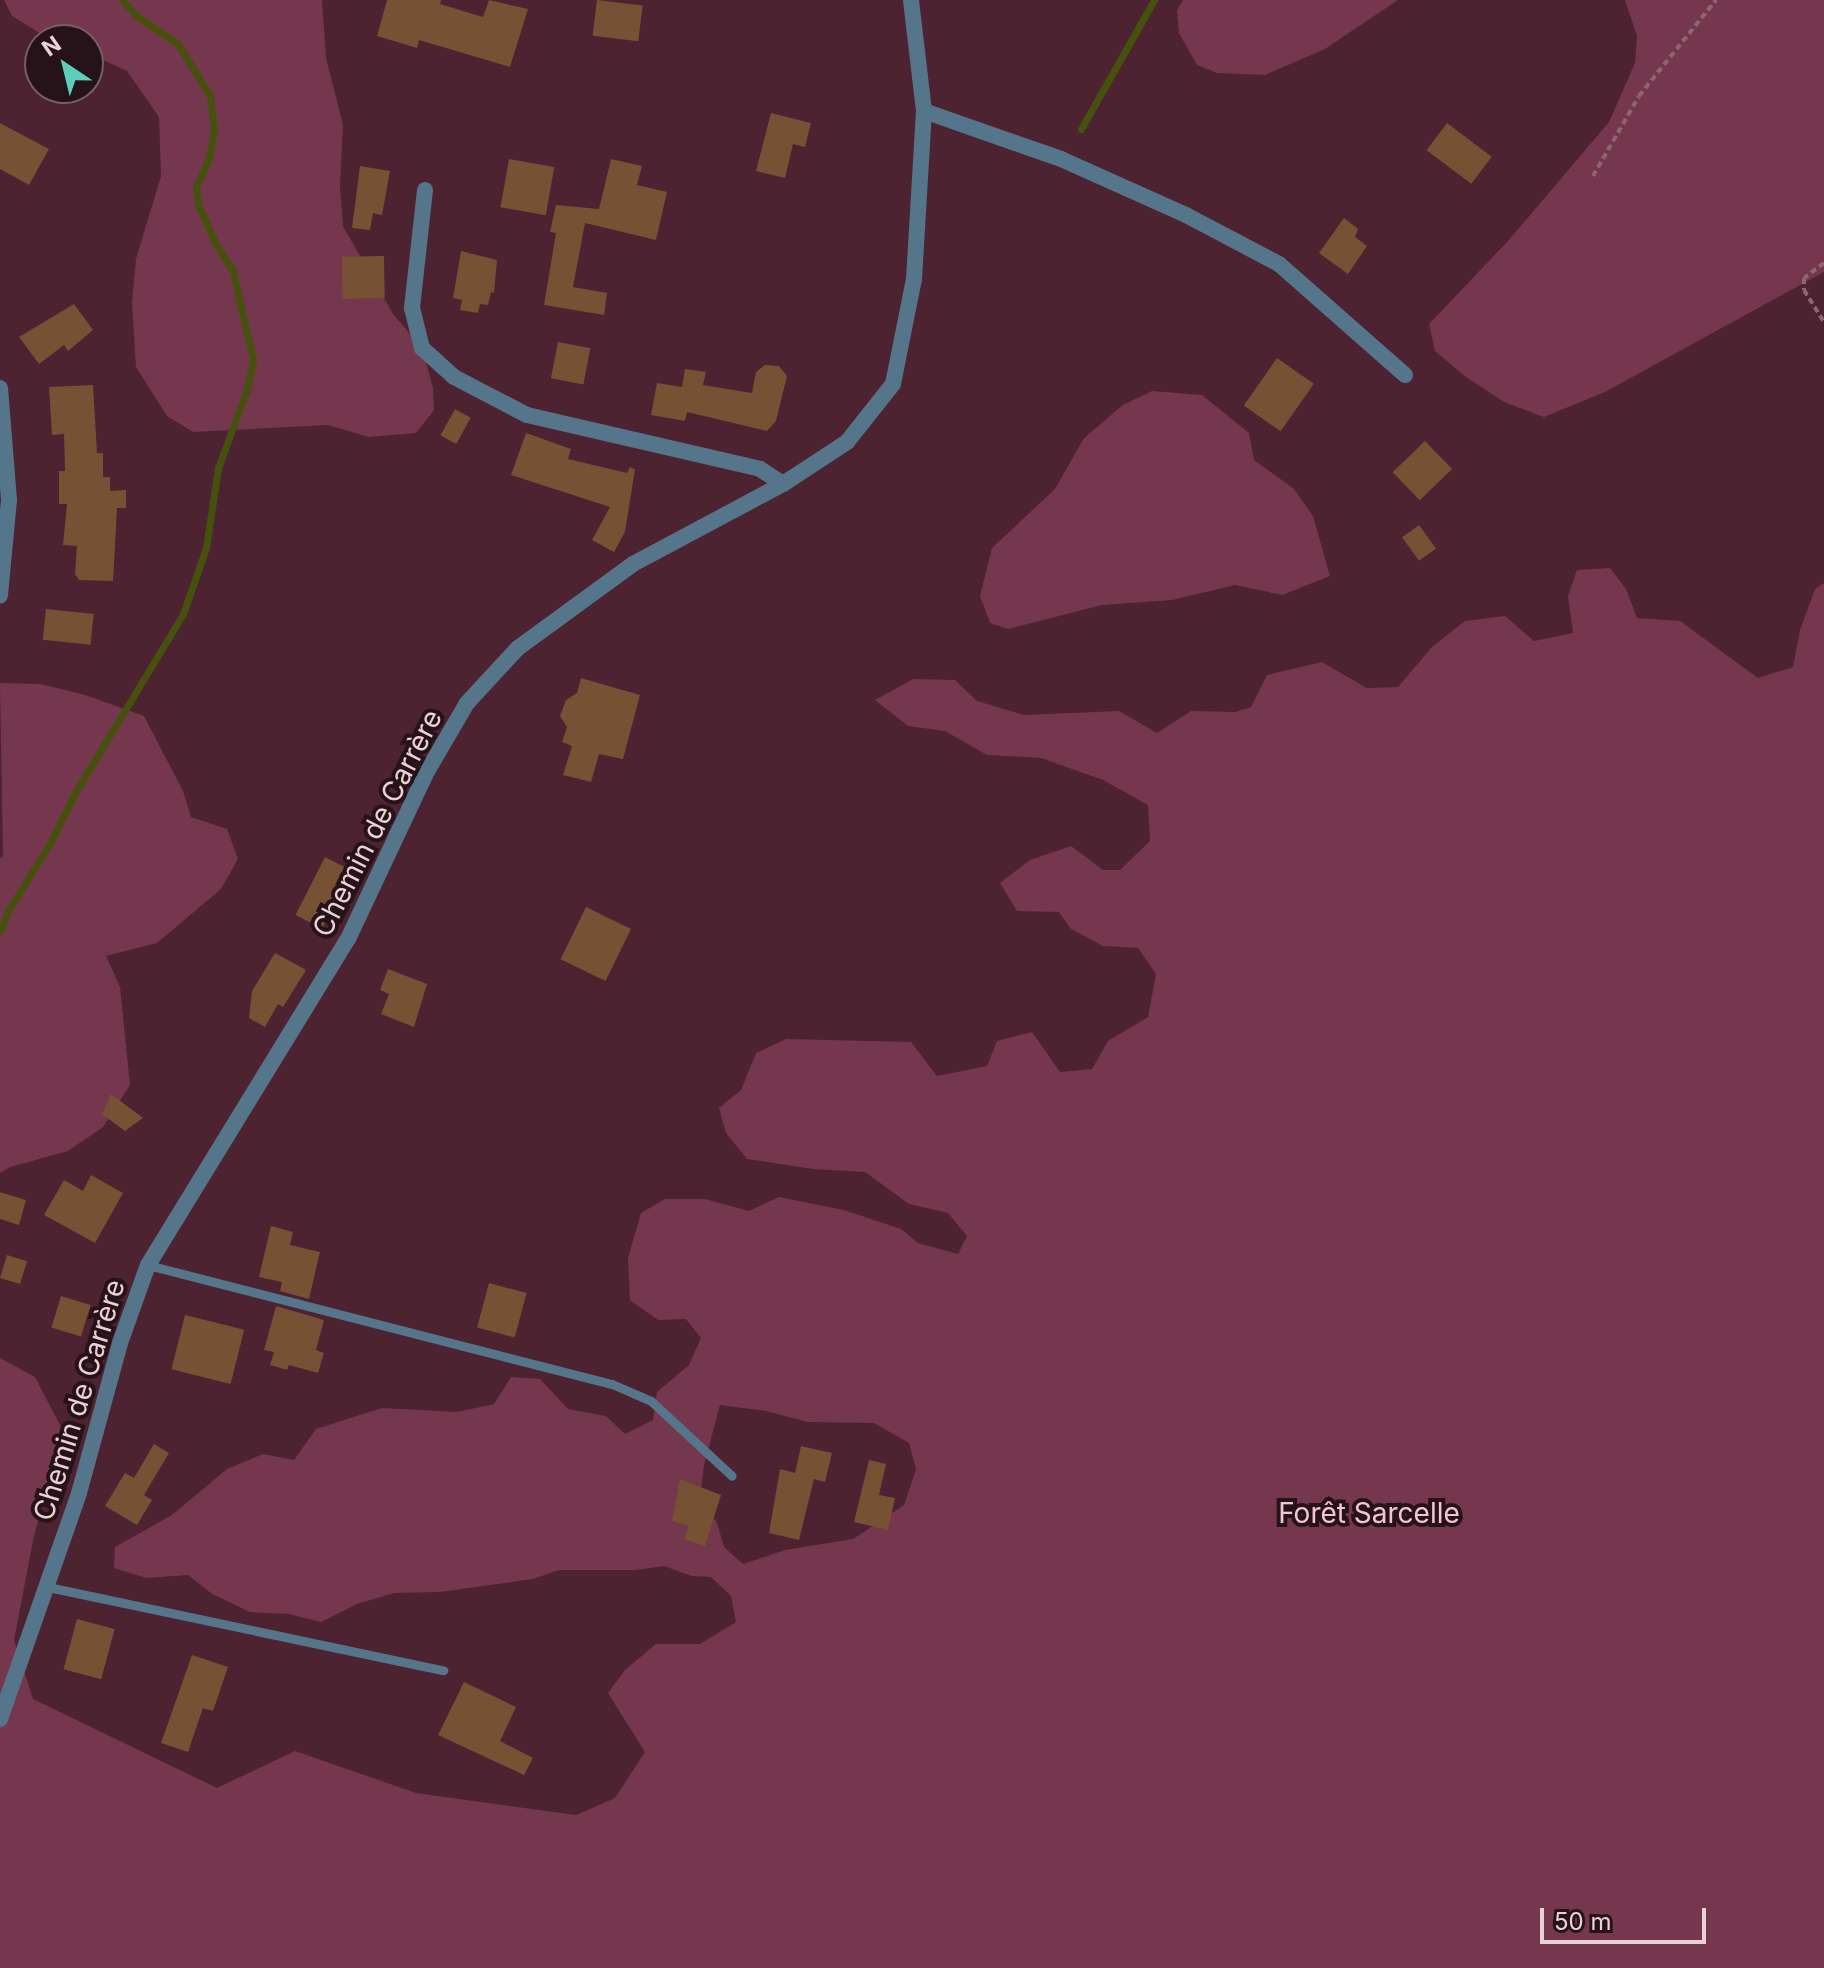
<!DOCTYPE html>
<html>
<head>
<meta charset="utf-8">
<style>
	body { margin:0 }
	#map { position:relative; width:1824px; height:1968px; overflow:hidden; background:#4d2231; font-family:Inter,sans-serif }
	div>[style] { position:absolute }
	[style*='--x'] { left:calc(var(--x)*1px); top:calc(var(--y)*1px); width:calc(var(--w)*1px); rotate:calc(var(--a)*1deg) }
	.green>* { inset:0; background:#75374d }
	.stream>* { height:7px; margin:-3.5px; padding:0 3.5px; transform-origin:3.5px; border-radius:3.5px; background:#45510d }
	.building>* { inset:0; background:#765133; transform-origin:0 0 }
	.path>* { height:4px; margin-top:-2px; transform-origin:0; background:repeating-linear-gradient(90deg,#8c6773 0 6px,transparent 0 10px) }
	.service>* { height:9px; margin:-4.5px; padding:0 4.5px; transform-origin:4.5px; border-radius:4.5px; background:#55758b }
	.minor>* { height:16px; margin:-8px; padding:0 8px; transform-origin:8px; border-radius:8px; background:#55758b }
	span { translate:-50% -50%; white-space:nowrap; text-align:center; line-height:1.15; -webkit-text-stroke:8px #26131a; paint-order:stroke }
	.street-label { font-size:28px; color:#ecd0d8 }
	.park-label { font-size:28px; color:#f3c4d1 }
	.north { position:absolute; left:24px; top:24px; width:80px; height:80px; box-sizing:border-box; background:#26131a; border:2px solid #755f66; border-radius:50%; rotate:325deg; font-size:22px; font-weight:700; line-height:32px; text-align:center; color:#ecd0d8 }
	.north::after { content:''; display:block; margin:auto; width:28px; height:36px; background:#5dceb9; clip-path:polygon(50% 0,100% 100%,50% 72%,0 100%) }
	.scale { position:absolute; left:1540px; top:1908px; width:166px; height:36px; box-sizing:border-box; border:4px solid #ecd0d8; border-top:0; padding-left:10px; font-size:24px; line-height:28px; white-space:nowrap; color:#ecd0d8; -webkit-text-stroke:6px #26131a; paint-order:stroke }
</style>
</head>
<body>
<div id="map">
	<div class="green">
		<div style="clip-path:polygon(4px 0,322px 0,326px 58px,343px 125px,340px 186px,343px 226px,393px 314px,422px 348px,433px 388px,434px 410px,416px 433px,369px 437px,328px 425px,193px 432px,167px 416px,136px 367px,132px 303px,136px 259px,161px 176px,159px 117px,127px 71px,88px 53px,88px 40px,51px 40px,12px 16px)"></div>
		<div style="clip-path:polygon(1183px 0,1398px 0,1325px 49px,1265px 75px,1217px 73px,1197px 65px,1179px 33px,1177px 10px)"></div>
		<div style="clip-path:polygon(1625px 0,1824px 0,1824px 272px,1605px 392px,1544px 417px,1504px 402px,1466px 377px,1435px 351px,1429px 324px,1508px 241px,1609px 122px,1635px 63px,1637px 36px)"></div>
		<div style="clip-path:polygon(1152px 391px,1202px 395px,1249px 433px,1254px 460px,1294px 489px,1313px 516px,1330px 576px,1282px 595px,1235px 585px,1172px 600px,1102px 605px,1008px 629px,990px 623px,980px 596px,992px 548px,1055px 489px,1084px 438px,1123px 405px)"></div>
		<div style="clip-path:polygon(evenodd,1610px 568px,1626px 589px,1637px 618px,1680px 621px,1758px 678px,1793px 667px,1800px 630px,1815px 589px,1824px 583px,1824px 1968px,0 1968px,0 1358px,35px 1377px,62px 1429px,34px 1536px,14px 1640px,33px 1699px,217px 1788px,295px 1751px,416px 1793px,576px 1815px,615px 1798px,645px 1752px,608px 1693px,625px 1670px,656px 1644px,700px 1644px,736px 1622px,731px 1596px,711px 1577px,692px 1576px,664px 1566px,636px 1570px,559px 1570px,533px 1579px,440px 1592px,394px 1593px,357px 1604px,321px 1622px,289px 1614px,250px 1612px,212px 1594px,188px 1575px,146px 1578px,114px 1568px,115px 1547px,172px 1515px,227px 1469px,263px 1454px,294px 1460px,316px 1429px,382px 1408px,457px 1412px,494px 1404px,511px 1377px,540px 1379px,568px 1409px,606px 1416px,625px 1434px,653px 1420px,657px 1392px,689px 1365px,701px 1338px,686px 1319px,658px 1320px,630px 1300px,628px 1258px,641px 1213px,665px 1199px,705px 1199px,749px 1211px,779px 1197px,844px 1210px,901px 1229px,918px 1243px,958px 1254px,967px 1236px,948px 1213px,909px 1204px,865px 1172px,813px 1169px,747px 1159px,726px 1133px,719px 1108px,741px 1090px,756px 1053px,786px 1039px,911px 1042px,937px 1076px,987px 1066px,997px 1041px,1032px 1032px,1060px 1072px,1092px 1069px,1108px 1041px,1148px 1017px,1156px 974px,1138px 948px,1103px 946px,1071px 929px,1059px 912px,1017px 911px,1000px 883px,1030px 860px,1071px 846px,1103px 870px,1120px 870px,1150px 841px,1148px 805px,1103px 780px,1041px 758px,987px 755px,945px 731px,908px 726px,875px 700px,913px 679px,955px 680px,977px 701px,1024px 715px,1119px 711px,1157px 733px,1191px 711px,1235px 712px,1251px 707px,1267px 675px,1322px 662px,1367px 688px,1398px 687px,1432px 647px,1465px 621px,1505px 616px,1534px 641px,1573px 633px,1568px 596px,1577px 570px,1610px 568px,720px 1405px,766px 1411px,808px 1422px,874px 1423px,909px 1443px,916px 1469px,904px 1505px,853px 1539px,785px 1550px,743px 1564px,724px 1547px,717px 1523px,700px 1498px,704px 1465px,720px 1405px)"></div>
		<div style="clip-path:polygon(0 683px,40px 684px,82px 694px,144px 716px,183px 791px,191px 817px,227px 829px,238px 859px,221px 889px,157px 943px,106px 956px,120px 987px,130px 1085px,103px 1127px,68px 1151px,10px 1167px,0 1173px,0 858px,3px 857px)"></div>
	</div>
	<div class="stream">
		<div style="--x:1081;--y:129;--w:148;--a:-60.5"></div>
		<div style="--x:0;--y:931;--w:24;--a:-68"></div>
		<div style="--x:9;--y:909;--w:75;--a:-58"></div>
		<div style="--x:49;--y:845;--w:58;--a:-63.4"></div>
		<div style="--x:75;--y:793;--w:209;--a:-58.9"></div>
		<div style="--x:183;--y:614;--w:70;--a:-70.8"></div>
		<div style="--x:206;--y:548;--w:81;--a:-81.5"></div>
		<div style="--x:218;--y:468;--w:84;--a:-69.8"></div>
		<div style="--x:247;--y:389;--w:30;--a:-78"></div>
		<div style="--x:253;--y:360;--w:91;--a:-102.7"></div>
		<div style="--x:233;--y:271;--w:31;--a:-123"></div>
		<div style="--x:216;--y:245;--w:45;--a:-113.7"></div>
		<div style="--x:198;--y:204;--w:17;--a:-97"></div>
		<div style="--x:196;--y:187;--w:32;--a:-66"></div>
		<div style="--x:209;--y:158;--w:29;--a:-80"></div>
		<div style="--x:214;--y:129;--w:33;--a:-97"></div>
		<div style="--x:210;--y:96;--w:61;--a:-121.6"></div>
		<div style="--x:178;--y:44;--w:50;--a:-145.7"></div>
		<div style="--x:137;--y:16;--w:22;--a:-133"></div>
	</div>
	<div class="building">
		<div style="clip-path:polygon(387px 0,441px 0,440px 4px,483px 17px,489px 0,528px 9px,510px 67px,419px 40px,417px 48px,377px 36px)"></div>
		<div style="left:597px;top:0;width:46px;height:36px;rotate:7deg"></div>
		<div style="clip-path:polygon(771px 113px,811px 123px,805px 147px,793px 144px,785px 178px,756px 171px)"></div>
		<div style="clip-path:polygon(0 123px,49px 149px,29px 185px,0 169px)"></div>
		<div style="left:1447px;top:123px;width:56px;height:34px;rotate:37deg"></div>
		<div style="left:509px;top:159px;width:46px;height:49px;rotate:10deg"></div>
		<div style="clip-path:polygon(611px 159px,642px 166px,637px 185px,667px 192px,656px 240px,585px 223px,573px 287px,607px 293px,604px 315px,544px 305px,556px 233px,550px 232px,556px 205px,599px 209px)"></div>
		<div style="clip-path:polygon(360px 166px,390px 171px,382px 215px,373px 213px,370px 230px,352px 228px)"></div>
		<div style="clip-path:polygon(1344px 218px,1358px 229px,1355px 237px,1367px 246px,1348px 274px,1319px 253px)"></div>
		<div style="clip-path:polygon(461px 251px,497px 260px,494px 293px,491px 292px,488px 305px,480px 304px,478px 313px,460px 310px,462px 300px,453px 298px)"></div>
		<div style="left:384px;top:256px;width:42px;height:42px;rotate:89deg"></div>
		<div style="clip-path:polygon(74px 304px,93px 330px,68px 351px,64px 345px,39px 364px,19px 337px)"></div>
		<div style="left:558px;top:342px;width:33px;height:37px;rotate:11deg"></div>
		<div style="left:1277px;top:358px;width:45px;height:58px;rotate:35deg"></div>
		<div style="clip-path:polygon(765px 365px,779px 366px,787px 376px,776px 421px,767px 431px,687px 412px,685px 421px,651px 415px,657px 383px,682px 387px,685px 369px,706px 372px,703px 385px,752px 393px,756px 372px)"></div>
		<div style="clip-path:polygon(93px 385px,97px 453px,103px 453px,103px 477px,110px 477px,110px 491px,126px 490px,126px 508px,117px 508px,113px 581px,79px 580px,75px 574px,77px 546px,63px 545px,67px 504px,59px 504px,59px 471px,65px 471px,64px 434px,52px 435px,49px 387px)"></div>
		<div style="left:455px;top:409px;width:18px;height:30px;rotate:29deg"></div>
		<div style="clip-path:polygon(526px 433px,571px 449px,568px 459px,627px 473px,630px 467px,635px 469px,625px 532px,614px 552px,592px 540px,610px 507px,511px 475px)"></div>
		<div style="left:1425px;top:441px;width:39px;height:45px;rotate:46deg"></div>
		<div style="left:1419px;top:525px;width:29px;height:21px;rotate:54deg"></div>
		<div style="left:46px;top:609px;width:48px;height:31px;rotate:6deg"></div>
		<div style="clip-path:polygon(581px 678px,640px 695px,623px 759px,599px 754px,591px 782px,563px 775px,572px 746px,562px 742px,567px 727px,560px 716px,566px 700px,577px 693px)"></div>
		<div style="left:325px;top:857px;width:30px;height:65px;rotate:27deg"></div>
		<div style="left:586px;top:907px;width:50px;height:58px;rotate:26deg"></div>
		<div style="clip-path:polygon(275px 953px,306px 970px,283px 1007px,278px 1004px,265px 1027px,249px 1018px,252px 991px)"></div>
		<div style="clip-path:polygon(388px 969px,427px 984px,414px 1027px,381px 1014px,389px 994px,380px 990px)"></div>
		<div style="clip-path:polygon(111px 1094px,143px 1118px,125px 1131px,102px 1114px)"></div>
		<div style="clip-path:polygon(91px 1175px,123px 1193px,95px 1243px,44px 1215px,64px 1180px,83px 1191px)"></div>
		<div style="clip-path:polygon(0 1192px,26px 1200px,19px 1225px,0 1219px)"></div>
		<div style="clip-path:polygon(271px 1226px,293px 1232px,290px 1245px,320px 1252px,309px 1299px,280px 1291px,282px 1282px,259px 1277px)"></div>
		<div style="left:7px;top:1255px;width:21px;height:24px;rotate:17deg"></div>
		<div style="left:489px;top:1283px;width:39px;height:46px;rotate:15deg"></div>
		<div style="left:61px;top:1296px;width:31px;height:33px;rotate:17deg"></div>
		<div style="clip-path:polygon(276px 1306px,324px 1320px,316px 1350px,324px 1353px,318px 1373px,289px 1365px,287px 1370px,270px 1365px,274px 1352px,264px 1350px)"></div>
		<div style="left:185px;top:1315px;width:61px;height:56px;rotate:14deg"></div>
		<div style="clip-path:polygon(154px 1444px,169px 1453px,144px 1495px,152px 1500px,137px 1525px,105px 1506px,125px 1473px,134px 1478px)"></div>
		<div style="clip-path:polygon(801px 1446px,832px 1453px,825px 1482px,814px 1479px,799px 1540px,769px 1533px,780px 1469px,795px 1473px)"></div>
		<div style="clip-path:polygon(869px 1460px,886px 1464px,879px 1495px,895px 1498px,888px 1530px,854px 1522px)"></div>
		<div style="clip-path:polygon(680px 1479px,721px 1495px,705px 1546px,684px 1539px,689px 1526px,672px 1521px)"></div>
		<div style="left:77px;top:1619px;width:39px;height:52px;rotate:15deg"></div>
		<div style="clip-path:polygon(192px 1655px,228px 1667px,213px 1711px,203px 1708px,188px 1752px,161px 1743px)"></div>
		<div style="clip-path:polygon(464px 1682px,516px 1707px,500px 1741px,533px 1758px,524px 1775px,438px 1735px)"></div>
	</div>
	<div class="path">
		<div style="--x:1593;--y:176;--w:92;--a:-60.1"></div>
		<div style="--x:1639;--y:96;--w:123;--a:-51.3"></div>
		<div style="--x:1824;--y:263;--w:25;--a:143"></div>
		<div style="--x:1804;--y:278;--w:12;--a:90"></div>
		<div style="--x:1804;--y:290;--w:38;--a:58"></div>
	</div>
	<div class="service">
		<div style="--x:148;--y:1265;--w:479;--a:14.4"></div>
		<div style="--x:612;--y:1384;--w:43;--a:23.6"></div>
		<div style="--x:651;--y:1401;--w:110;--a:42.8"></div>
		<div style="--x:48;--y:1587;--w:404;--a:11.9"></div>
	</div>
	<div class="minor">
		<div style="--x:924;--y:111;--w:145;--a:19.3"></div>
		<div style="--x:1061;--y:159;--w:137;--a:24.1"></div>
		<div style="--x:1186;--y:215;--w:105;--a:27.8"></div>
		<div style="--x:1279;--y:264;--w:168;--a:41.4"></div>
		<div style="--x:425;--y:190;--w:119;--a:96.3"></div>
		<div style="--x:412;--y:308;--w:41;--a:76"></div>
		<div style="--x:422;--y:348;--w:43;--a:42.2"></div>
		<div style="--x:454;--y:377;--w:82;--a:27.5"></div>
		<div style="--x:527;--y:415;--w:239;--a:13"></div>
		<div style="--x:760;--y:469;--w:27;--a:33"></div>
		<div style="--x:0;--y:388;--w:112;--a:85.4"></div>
		<div style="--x:9;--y:500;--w:96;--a:95.4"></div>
		<div style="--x:0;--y:1719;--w:239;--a:-70.7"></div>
		<div style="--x:79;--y:1493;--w:156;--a:-74.7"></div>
		<div style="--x:120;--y:1343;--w:83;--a:-70.3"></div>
		<div style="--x:148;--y:1265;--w:382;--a:-58.5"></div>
		<div style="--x:348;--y:939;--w:181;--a:-64.8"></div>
		<div style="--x:425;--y:775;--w:83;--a:-59.7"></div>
		<div style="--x:467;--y:703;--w:75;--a:-47.2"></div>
		<div style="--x:518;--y:648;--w:142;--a:-36.1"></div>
		<div style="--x:633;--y:564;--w:170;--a:-28.1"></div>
		<div style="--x:783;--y:484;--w:77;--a:-33.3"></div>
		<div style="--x:847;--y:442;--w:74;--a:-51.6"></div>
		<div style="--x:893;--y:384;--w:107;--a:-78.7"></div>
		<div style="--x:914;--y:279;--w:168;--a:-86.6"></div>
		<div style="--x:924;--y:111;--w:112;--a:-96.7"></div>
	</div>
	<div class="street-label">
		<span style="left:377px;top:823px;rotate:-63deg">Chemin de Carrère</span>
		<span style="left:79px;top:1400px;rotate:-73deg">Chemin de Carrère</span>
	</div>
	<div class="park-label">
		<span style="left:1369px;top:1513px">Forêt Sarcelle</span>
	</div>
	<div class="north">N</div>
	<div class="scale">50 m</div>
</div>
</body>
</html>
